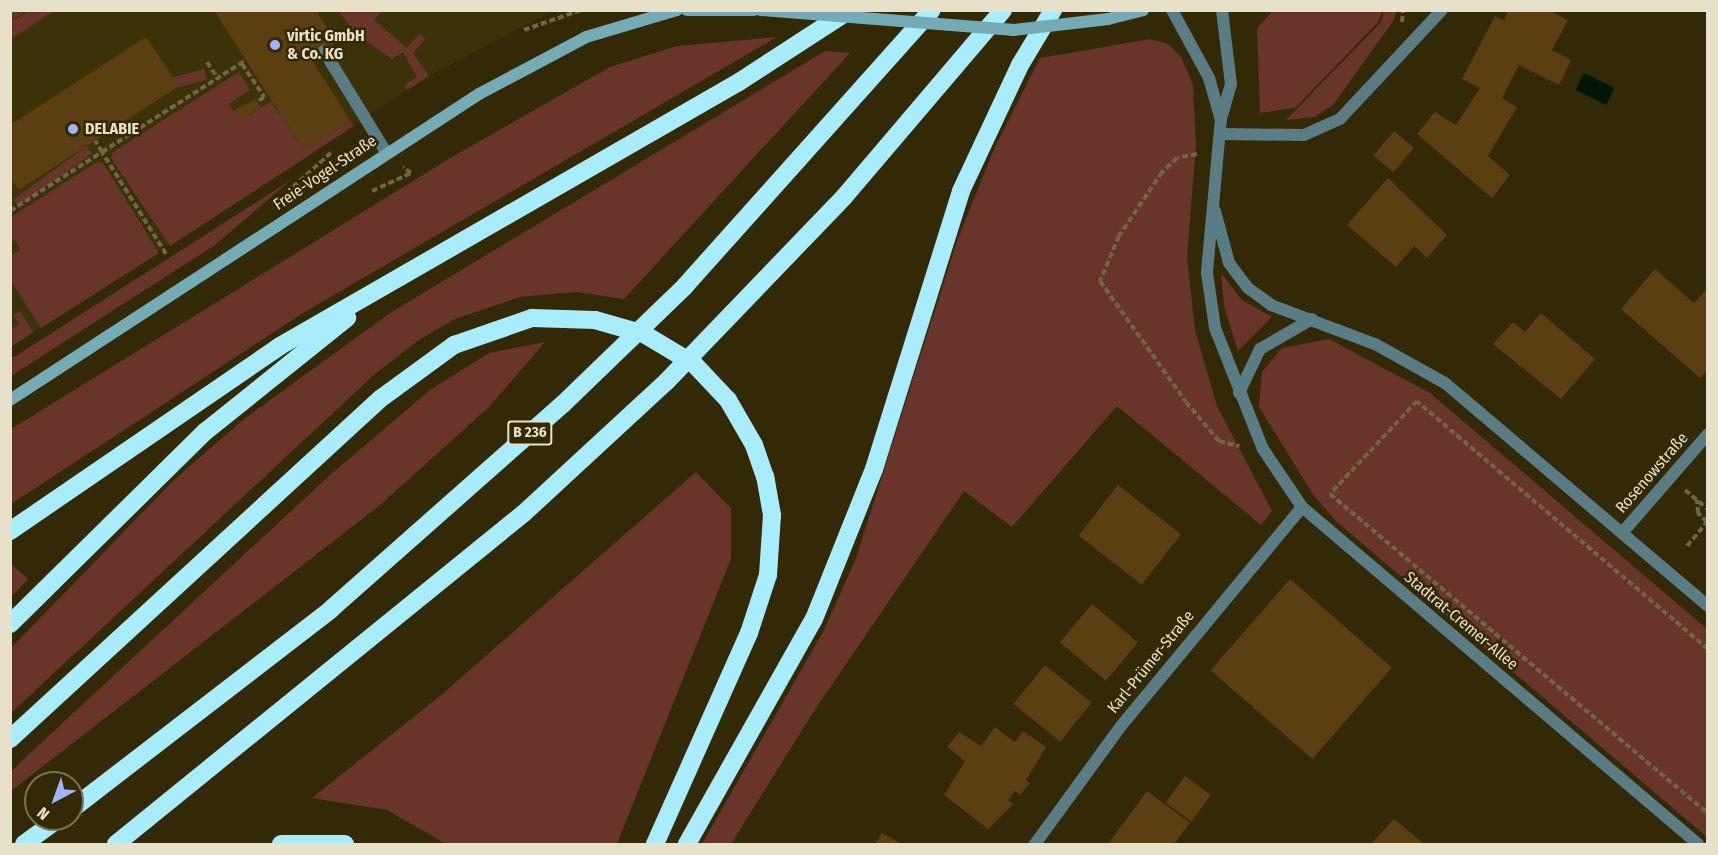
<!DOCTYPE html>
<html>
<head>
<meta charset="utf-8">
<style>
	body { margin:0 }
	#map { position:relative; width:1718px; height:855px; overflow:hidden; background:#332906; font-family:"Fira Sans Condensed",sans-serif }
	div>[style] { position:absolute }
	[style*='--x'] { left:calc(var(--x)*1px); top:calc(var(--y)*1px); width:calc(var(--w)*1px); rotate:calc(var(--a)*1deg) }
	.built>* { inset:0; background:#3c3207 }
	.green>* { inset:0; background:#69352a; transform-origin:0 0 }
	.water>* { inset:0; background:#001605; transform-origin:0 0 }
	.building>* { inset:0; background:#5c3e13; transform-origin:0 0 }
	.path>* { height:4px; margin-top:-2px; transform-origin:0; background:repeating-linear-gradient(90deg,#6f6647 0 6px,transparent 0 9px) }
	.lane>* { height:12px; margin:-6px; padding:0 6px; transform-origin:6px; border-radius:6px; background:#5a7c84 }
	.street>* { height:12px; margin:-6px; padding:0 6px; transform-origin:6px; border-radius:6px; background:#5a7c84 }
	.secondary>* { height:12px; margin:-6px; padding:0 6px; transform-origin:6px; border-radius:6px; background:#74abb7 }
	.highway>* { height:18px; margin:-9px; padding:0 9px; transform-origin:9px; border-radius:9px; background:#a9edfc }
	.secondary-bridge>* { height:12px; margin:-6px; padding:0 6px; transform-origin:6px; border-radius:6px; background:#74abb7 }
	.highway-bridge>* { height:18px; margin:-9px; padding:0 9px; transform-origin:9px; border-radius:9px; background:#a9edfc }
	.dots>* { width:16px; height:16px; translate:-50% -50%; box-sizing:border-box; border:3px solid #332906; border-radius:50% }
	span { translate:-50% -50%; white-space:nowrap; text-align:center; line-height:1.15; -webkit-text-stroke:5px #332906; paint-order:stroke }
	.shield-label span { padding:2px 4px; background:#332906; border:2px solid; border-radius:4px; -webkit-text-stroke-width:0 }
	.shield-label { font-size:15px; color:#e8e1c9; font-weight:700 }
	.poi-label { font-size:16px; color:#e8e1c9; font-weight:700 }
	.left { translate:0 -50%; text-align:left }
	.street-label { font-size:16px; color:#e8e1c9 }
	.frame { position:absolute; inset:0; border:12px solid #e8e1c9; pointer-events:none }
	.north { position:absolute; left:24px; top:771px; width:60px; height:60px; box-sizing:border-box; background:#332906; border:2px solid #7b7354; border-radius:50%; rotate:221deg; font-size:16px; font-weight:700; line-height:24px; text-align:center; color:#e8e1c9 }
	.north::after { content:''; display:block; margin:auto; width:21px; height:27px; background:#a1b3fd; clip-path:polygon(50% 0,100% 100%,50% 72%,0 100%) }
</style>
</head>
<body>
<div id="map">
	<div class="built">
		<div style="clip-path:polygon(30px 11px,553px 11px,429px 76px,11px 347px,11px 23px)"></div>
	</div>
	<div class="green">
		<div style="clip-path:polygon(1274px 10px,1382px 10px,1382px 11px,1379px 21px,1295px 108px,1260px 113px,1257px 28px)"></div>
		<div style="clip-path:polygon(28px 11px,54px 11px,11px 39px,11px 22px)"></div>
		<div style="clip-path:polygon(339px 11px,381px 11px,374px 20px,407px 48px,419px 34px,425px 39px,413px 53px,429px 76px,407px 90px,404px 85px,417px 77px,403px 52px,392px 59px,355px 33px)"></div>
		<div style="clip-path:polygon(1384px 11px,1396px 11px,1394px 20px,1333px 105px,1314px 117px,1286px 120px,1381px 22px)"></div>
		<div style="clip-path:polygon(777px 37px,303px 313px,11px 504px,11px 429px,452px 157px,610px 67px,677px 46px)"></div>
		<div style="clip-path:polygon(1150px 39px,1168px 44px,1181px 57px,1193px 85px,1196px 145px,1187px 258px,1195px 330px,1217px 406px,1272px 511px,1261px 525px,1117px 406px,1012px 527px,964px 491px,814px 711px,731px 844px,702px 844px,824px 630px,856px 558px,957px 241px,994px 149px,1040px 58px)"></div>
		<div style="clip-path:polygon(825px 51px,850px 53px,624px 299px,577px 292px,520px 297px,455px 319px,419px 340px,375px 374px,11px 713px,11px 648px,175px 479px,244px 419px,390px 313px)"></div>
		<div style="left:204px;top:69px;width:11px;height:106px;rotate:75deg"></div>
		<div style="clip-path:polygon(239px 72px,250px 90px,229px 104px,240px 121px,271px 101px,303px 150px,350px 120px,354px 126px,170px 246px,111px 158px,113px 152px)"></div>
		<div style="left:87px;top:146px;width:9px;height:91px;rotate:54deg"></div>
		<div style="clip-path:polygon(97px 162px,103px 163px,159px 253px,41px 328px,11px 281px,11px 256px,20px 249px,15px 240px,11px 242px,11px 217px)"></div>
		<div style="clip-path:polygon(291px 180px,215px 245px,11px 376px,11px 359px)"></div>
		<div style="clip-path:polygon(1221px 273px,1242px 300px,1272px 317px,1238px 351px,1224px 306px)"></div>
		<div style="clip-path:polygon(20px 311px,33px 332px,11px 347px,11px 329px,19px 324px,13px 315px)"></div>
		<div style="clip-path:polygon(1329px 339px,1430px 393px,1707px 629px,1707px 837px,1337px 522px,1314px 496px,1259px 407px,1262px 372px,1282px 348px)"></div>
		<div style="clip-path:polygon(545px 342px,489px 407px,379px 506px,11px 791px,11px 772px,28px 755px,330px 475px,430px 390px,489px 353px)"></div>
		<div style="clip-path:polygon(696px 472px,731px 508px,731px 559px,617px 844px,446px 844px,387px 810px,312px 798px,440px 696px)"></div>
		<div style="clip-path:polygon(11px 564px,28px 579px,11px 597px)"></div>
	</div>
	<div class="water">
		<div style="left:1584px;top:73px;width:34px;height:19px;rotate:26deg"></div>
	</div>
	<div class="building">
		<div style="clip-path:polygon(10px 10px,28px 10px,10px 22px)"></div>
		<div style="clip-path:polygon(214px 10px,316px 10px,336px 43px,311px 59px,350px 120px,303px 150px)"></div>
		<div style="clip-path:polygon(1509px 10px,1549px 10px,1568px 20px,1552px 50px,1571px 60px,1559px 85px,1519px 65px,1502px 98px,1517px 107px,1488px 156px,1510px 175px,1492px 198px,1417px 134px,1435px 112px,1456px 125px,1480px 88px,1462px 79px,1495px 16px,1504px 20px)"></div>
		<div style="clip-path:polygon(146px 37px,179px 86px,19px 190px,10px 178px,10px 125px)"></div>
		<div style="clip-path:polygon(255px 99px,261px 107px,240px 121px,233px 111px)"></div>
		<div style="left:1394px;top:131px;width:26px;height:32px;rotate:40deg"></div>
		<div style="clip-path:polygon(1388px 178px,1447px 235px,1427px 258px,1414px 246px,1396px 267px,1347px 225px)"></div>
		<div style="clip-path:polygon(1655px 269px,1694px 303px,1708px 288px,1708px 369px,1700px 378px,1621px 309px)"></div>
		<div style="clip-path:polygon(1541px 313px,1595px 359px,1561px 399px,1493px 344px,1513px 322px,1525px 332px)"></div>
		<div style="left:1118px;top:485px;width:80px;height:64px;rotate:38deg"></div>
		<div style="left:1290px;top:579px;width:135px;height:121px;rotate:41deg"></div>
		<div style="left:1092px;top:604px;width:60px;height:50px;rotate:40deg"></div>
		<div style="left:1045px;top:665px;width:60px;height:50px;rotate:39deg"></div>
		<div style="clip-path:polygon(995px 727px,1015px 742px,1023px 731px,1046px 747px,1026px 780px,1030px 783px,1020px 795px,1015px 791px,1008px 800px,1013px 804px,988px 829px,944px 795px,965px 761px,947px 747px,959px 732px,981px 746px)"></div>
		<div style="left:1185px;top:776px;width:32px;height:33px;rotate:36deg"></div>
		<div style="clip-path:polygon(1147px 791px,1190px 823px,1174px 844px,1108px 844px)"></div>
		<div style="clip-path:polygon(1394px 819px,1424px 844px,1371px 844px)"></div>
		<div style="clip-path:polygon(882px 833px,902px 844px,875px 844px)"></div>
	</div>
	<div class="path">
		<div style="--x:1402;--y:22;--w:12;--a:-85"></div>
		<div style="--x:524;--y:30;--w:60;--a:-19.3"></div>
		<div style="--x:207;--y:62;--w:20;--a:57"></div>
		<div style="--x:242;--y:64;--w:40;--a:56"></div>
		<div style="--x:264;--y:97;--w:9;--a:144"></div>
		<div style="--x:1197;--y:154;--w:20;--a:169"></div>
		<div style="--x:1177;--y:158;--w:21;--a:137"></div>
		<div style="--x:1162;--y:172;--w:77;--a:123.9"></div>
		<div style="--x:1119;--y:236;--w:49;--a:112.9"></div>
		<div style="--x:1100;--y:281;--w:148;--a:54.6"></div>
		<div style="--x:1186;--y:402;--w:51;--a:49.8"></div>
		<div style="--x:1219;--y:441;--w:21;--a:14"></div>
		<div style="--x:293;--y:187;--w:54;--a:-42"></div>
		<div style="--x:372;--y:191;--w:43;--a:-24.8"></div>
		<div style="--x:411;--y:173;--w:10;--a:-143"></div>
		<div style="--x:10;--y:211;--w:109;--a:-32.7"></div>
		<div style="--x:102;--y:152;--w:13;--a:-122"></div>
		<div style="--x:166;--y:254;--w:120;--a:-122.1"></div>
		<div style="--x:102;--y:152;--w:171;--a:-32.6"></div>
		<div style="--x:1685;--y:490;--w:30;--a:40"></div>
		<div style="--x:1687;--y:546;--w:31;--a:-50"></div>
		<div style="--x:1707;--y:522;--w:13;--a:-135"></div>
		<div style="--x:1698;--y:513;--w:13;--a:-94"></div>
		<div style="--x:1708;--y:649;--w:382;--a:-139.6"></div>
		<div style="--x:1417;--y:401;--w:127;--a:133.1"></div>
		<div style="--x:1330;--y:494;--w:495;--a:40.2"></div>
	</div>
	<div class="lane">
		<div style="--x:324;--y:51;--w:119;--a:58.5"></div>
	</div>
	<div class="street">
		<div style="--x:1172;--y:10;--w:77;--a:61.4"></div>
		<div style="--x:1209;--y:78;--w:41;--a:74.2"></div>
		<div style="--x:1222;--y:10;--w:75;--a:83.1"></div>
		<div style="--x:1231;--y:84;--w:35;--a:106"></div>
		<div style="--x:1221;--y:118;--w:156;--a:95.2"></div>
		<div style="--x:1207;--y:273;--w:56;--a:81.7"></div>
		<div style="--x:1215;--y:328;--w:130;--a:68.4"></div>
		<div style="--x:1263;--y:449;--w:70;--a:56.1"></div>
		<div style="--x:1302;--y:507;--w:520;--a:40.4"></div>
		<div style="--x:1220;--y:134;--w:84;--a:0.7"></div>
		<div style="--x:1304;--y:135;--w:39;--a:-24"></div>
		<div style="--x:1340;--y:119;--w:149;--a:-46.9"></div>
		<div style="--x:1215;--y:211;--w:54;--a:74.9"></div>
		<div style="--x:1229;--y:263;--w:31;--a:53"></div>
		<div style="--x:1248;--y:288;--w:29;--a:36"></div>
		<div style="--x:1271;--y:305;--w:111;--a:20.6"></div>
		<div style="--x:1375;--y:344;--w:80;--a:29.1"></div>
		<div style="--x:1445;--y:383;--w:345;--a:40.3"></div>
		<div style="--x:1239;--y:393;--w:49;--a:-64.5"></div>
		<div style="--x:1260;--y:349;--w:60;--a:-30"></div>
		<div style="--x:1622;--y:533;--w:131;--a:-49"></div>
		<div style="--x:1035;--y:844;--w:146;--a:-53.9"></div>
		<div style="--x:1121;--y:726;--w:284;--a:-50.4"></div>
	</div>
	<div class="secondary">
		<div style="--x:687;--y:10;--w:67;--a:0"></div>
		<div style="--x:1108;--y:19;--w:36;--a:-14"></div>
		<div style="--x:10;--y:400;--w:560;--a:-33.12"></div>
		<div style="--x:479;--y:94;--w:121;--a:-28"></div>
		<div style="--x:586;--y:37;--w:95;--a:-16.5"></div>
	</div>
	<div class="highway">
		<div style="--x:10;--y:531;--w:327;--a:-34.4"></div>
		<div style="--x:280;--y:346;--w:530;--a:-29.91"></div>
		<div style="--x:739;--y:82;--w:132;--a:-33"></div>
		<div style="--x:10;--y:624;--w:275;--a:-44.6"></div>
		<div style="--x:206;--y:431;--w:181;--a:-38.7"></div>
		<div style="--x:10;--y:739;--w:502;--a:-42.58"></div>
		<div style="--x:380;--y:399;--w:92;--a:-36.1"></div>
		<div style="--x:72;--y:809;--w:326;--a:-37.6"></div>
		<div style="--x:330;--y:610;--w:311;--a:-41.5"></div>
		<div style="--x:563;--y:404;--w:170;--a:-44"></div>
		<div style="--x:685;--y:286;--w:370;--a:-48.2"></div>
		<div style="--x:24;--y:844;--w:42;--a:-36.3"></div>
		<div style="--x:116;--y:844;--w:525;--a:-39.05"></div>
		<div style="--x:524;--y:513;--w:195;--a:-42.7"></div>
		<div style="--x:667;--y:381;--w:255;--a:-46.1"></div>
		<div style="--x:844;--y:197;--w:245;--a:-49.6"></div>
		<div style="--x:281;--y:844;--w:64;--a:0"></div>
		<div style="--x:655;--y:844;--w:231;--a:-66"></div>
		<div style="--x:749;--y:633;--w:61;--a:-71.9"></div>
		<div style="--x:768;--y:575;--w:60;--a:-86.2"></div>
		<div style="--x:772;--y:515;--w:39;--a:-100"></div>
		<div style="--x:687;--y:844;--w:258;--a:-60.6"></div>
		<div style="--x:814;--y:619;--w:162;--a:-68.2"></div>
		<div style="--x:874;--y:469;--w:291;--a:-72.6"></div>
		<div style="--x:961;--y:191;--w:139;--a:-64.9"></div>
		<div style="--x:1020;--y:65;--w:64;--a:-59"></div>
	</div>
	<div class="secondary-bridge">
		<div style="--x:761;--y:10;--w:254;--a:4.5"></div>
		<div style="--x:1014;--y:30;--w:95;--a:-6.7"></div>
	</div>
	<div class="highway-bridge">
		<div style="--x:454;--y:345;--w:83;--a:-19.1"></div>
		<div style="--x:532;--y:318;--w:63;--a:1.8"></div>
		<div style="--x:595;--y:320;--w:51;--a:15.9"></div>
		<div style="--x:644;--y:334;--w:58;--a:31"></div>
		<div style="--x:694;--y:364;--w:50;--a:46.6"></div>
		<div style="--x:728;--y:400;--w:52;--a:60"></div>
		<div style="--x:754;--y:445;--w:34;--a:71"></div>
	</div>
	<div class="dots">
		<div style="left:275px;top:45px;background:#a1b3fd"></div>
		<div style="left:73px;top:129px;background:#a1b3fd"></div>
	</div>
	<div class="shield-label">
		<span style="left:530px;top:433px">B 236</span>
	</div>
	<div class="poi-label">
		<span class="left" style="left:287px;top:45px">virtic GmbH<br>&amp; Co. KG</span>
		<span class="left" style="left:85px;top:129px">DELABIE</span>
	</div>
	<div class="street-label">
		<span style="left:325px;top:173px;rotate:-34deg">Freie-Vogel-Straße</span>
		<span style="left:1652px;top:473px;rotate:-49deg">Rosenowstraße</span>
		<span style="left:1461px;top:621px;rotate:40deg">Stadtrat-Cremer-Allee</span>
		<span style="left:1151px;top:662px;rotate:-51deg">Karl-Prümer-Straße</span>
	</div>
	<div class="frame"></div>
	<div class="north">N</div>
</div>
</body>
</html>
